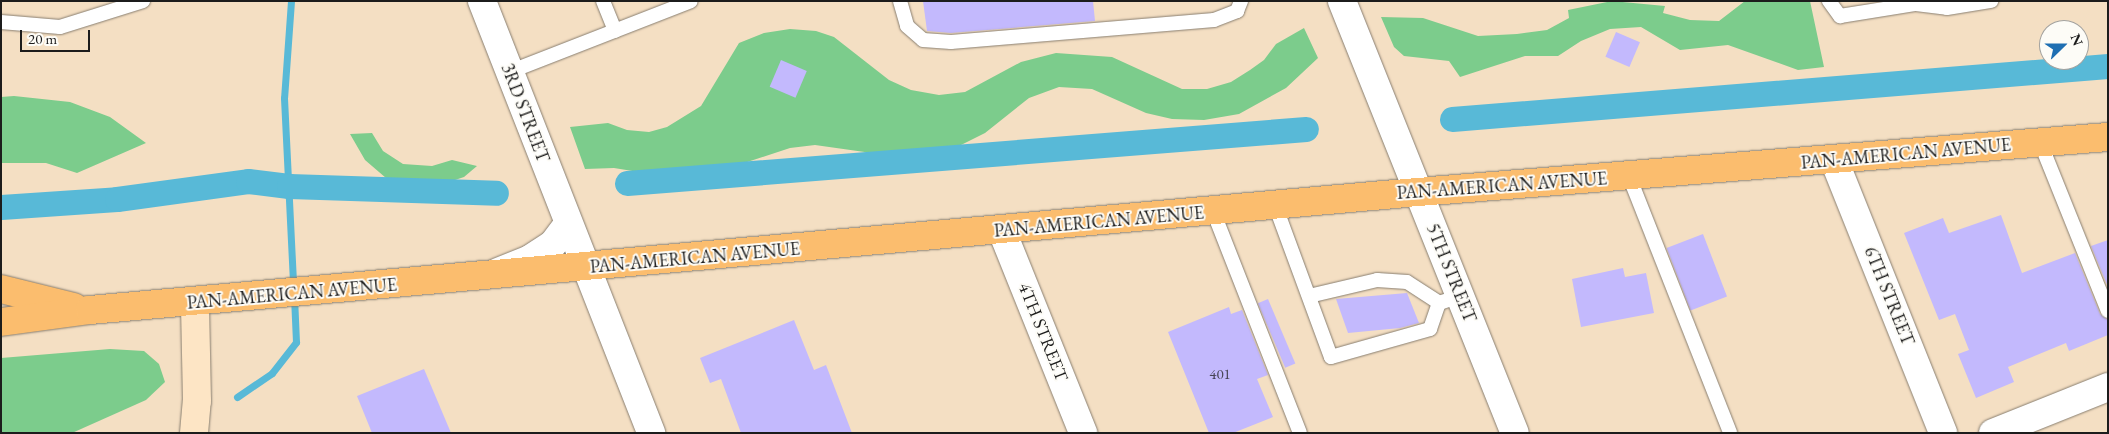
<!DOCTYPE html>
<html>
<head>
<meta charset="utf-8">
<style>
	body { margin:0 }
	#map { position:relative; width:2109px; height:434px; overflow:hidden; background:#f4dfc3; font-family:"EB Garamond",serif }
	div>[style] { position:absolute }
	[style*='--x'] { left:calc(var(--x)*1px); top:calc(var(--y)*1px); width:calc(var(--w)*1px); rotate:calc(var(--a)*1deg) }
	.green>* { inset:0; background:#7ccc8c }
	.stream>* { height:7px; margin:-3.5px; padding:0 3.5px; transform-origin:3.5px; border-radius:3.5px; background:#58b9d7 }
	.canal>* { height:25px; margin:-12.5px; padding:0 12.5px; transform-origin:12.5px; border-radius:12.5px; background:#58b9d7 }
	.building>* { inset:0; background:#c3b9fd; transform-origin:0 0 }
	.roads { filter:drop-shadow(0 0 1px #887e70) drop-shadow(0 0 1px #887e70) }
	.service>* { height:14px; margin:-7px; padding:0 7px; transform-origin:7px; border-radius:7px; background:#fff }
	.minor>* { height:28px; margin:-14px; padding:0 14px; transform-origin:14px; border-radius:14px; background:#fff }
	.tertiary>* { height:28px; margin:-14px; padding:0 14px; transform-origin:14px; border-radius:14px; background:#fff }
	.secondary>* { height:28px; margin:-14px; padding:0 14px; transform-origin:14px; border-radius:14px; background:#fde5c5 }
	.primary>* { height:28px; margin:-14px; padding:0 14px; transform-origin:14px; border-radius:14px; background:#fbbd6e }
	span { translate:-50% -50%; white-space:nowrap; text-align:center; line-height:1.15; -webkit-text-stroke:4px #fdfcf7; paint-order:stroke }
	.number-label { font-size:15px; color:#464354 }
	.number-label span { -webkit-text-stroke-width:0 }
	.street-label { font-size:18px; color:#1c1c1c }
	.frame { position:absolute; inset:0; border:2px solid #1c1c1c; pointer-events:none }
	.north { position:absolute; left:2039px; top:20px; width:50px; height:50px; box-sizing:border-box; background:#fdfcf7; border:1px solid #a3a29f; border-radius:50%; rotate:68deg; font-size:14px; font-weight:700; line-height:20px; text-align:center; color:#1c1c1c }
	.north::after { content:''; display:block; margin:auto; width:18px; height:22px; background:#1f6fb2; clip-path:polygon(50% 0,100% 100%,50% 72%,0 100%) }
	.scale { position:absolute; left:20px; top:30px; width:70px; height:22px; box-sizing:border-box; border:2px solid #1c1c1c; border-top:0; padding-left:6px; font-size:15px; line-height:18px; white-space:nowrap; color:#1c1c1c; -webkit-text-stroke:4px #fdfcf7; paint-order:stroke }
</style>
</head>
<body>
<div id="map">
	<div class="green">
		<div style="clip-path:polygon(1612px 1px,1665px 6px,1663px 13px,1690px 20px,1719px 21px,1745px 1px,1810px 1px,1824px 67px,1798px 70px,1728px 45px,1680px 50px,1641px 27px,1610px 29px,1581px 41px,1558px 56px,1525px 56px,1460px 77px,1449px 61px,1404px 56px,1394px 47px,1381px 17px,1423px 18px,1478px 36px,1517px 34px,1547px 30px,1569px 18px,1568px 10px)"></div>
		<div style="clip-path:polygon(1304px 28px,1318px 58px,1286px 88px,1239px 114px,1204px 120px,1172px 119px,1146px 113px,1092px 89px,1059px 87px,1029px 98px,985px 133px,957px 147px,900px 157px,815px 145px,790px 148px,732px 167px,680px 175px,651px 174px,614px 168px,585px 169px,570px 127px,608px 123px,627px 130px,649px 132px,667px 127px,701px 106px,739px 43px,764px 33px,790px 29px,816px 31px,834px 37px,889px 80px,911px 90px,939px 95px,965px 92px,1021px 62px,1056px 53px,1112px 57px,1182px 89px,1207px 89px,1231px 82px,1250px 70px,1264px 60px,1276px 44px)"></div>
		<div style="clip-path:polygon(14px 96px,70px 102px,110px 117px,146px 143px,77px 173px,46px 163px,1px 163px,1px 97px)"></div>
		<div style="clip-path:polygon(372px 133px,383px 151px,403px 164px,432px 166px,452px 160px,477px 166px,464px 177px,434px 187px,393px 184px,365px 160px,350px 134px)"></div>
		<div style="clip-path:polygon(110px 349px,144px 351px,159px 364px,165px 382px,146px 400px,72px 433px,1px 433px,1px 358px)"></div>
	</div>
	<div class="stream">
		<div style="--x:291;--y:1;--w:97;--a:94.1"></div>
		<div style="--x:284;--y:98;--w:187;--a:87.2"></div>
		<div style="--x:237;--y:397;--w:42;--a:-34.4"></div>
		<div style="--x:272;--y:373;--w:39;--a:-52"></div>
		<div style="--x:296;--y:342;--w:46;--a:-92.5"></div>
	</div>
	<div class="canal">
		<div style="--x:1452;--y:119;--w:658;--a:-4.62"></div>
		<div style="--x:627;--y:183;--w:681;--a:-4.55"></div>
		<div style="--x:1;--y:207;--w:116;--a:-3.9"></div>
		<div style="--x:117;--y:199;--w:132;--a:-7.8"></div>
		<div style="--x:248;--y:181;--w:41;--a:7"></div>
		<div style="--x:289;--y:186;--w:207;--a:1.9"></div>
	</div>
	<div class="building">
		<div style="clip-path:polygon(923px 1px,1093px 1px,1095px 21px,951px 33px,927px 31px)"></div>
		<div style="left:1616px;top:32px;width:26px;height:27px;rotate:23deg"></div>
		<div style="left:781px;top:60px;width:28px;height:29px;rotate:23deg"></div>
		<div style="clip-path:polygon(2001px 215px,2022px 273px,2075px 253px,2100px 314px,2108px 320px,2108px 335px,2069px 351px,2066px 343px,2008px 367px,2014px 382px,1976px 398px,1958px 354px,1969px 350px,1955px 314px,1939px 320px,1904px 233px,1943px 218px,1949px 233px)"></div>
		<div style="left:1703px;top:234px;width:67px;height:39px;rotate:69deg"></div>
		<div style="clip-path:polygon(2108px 240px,2108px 287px,2091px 246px)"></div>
		<div style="clip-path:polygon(1623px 268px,1625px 277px,1646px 273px,1654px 313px,1581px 327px,1572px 279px)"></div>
		<div style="clip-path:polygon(1407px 293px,1419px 323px,1400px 328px,1348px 333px,1336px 299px)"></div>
		<div style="left:1268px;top:299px;width:70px;height:11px;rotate:67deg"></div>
		<div style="clip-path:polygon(1229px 307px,1231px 314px,1242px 310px,1268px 375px,1257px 379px,1273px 417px,1233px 433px,1209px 433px,1168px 332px)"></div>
		<div style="clip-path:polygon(794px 320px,814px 370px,826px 365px,852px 433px,741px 433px,721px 379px,710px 383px,700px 358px)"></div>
		<div style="clip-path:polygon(424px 369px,451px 433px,372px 433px,357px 396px)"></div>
	</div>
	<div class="roads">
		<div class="service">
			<div style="--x:603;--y:1;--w:32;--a:68"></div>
			<div style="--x:900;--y:1;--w:26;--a:74"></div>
			<div style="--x:907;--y:26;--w:21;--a:41"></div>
			<div style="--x:923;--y:40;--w:28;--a:4"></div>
			<div style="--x:951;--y:42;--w:264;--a:-4.8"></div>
			<div style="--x:1214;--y:20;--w:25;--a:-21"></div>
			<div style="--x:1237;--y:11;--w:11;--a:-68"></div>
			<div style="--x:1829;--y:1;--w:19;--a:54"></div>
			<div style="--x:1840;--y:16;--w:77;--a:-9"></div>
			<div style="--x:1916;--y:4;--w:31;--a:7"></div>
			<div style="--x:1947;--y:8;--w:45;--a:-9"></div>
			<div style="--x:1;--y:22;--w:59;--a:4.8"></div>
			<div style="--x:60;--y:27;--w:87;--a:-17.4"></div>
			<div style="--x:509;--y:72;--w:195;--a:-21.3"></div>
			<div style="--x:2040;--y:142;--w:182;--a:68.1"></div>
			<div style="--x:1629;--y:176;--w:276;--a:68.5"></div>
			<div style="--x:1275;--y:205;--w:162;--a:69.8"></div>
			<div style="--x:1331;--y:357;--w:103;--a:-15.8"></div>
			<div style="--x:1430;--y:329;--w:28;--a:-71"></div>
			<div style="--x:1439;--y:303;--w:22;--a:-18"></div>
			<div style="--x:1213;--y:211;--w:238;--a:68.6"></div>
			<div style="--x:1309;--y:296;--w:70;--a:-13.2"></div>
			<div style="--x:1377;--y:280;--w:30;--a:4"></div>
			<div style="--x:1407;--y:282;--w:38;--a:33"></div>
		</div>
		<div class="minor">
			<div style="--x:482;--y:1;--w:464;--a:68.6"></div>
			<div style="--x:1834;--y:160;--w:294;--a:68.2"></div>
			<div style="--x:1002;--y:231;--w:218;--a:68.1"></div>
			<div style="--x:498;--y:272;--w:35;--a:-22"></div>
			<div style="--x:530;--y:259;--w:27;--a:-33"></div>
			<div style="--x:553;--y:244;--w:25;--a:-53"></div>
			<div style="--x:1993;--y:433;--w:124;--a:-21.8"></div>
		</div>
		<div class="tertiary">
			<div style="--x:1342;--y:1;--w:465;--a:68.2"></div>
		</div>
		<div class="secondary">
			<div style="--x:194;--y:433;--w:32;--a:-85"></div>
			<div style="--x:197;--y:401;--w:99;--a:-91.2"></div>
		</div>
		<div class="primary">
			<div style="--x:1;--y:289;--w:75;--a:13.9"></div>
			<div style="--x:1;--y:322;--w:90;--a:-7.7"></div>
			<div style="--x:90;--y:310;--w:1333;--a:-5.08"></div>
			<div style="--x:1418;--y:192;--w:692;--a:-4.56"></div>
		</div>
	</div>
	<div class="number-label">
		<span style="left:1220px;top:374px">401</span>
	</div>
	<div class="street-label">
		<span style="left:525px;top:113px;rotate:69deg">3RD STREET</span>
		<span style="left:1906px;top:154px;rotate:-5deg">PAN-AMERICAN AVENUE</span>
		<span style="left:1502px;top:186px;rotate:-4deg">PAN-AMERICAN AVENUE</span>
		<span style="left:1099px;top:222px;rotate:-5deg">PAN-AMERICAN AVENUE</span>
		<span style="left:695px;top:258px;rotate:-5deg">PAN-AMERICAN AVENUE</span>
		<span style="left:1451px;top:273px;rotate:68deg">5TH STREET</span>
		<span style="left:292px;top:294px;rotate:-5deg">PAN-AMERICAN AVENUE</span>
		<span style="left:1889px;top:296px;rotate:68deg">6TH STREET</span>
		<span style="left:1043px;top:332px;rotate:68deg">4TH STREET</span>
	</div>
	<div class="frame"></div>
	<div class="north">N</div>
	<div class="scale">20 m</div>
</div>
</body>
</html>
